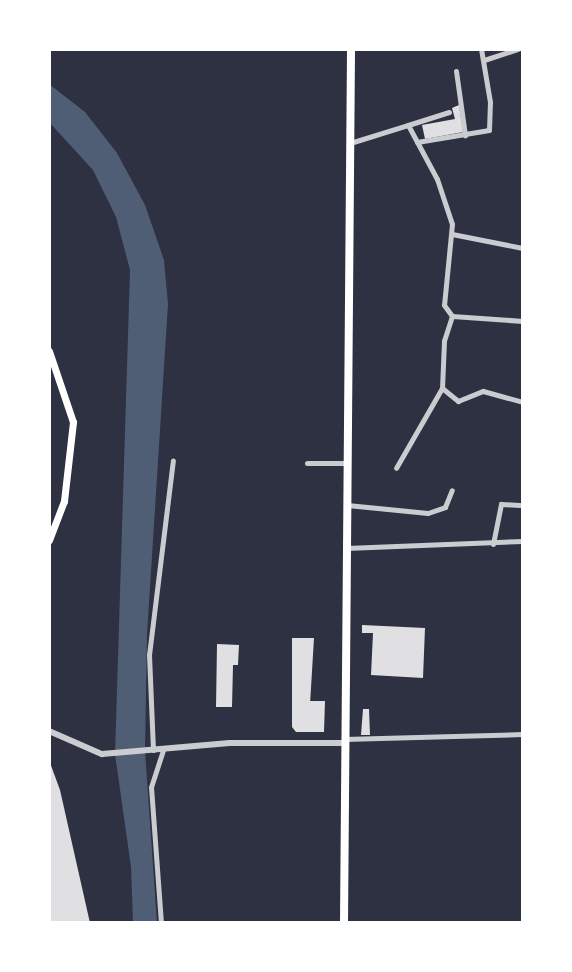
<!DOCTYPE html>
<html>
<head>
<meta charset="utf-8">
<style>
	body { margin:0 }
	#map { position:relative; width:572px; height:972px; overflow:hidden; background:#2d3142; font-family:Barlow,sans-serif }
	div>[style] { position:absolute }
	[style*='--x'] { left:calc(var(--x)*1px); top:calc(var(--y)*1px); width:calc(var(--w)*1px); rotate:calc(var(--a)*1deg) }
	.water>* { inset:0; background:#4f5d75 }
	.building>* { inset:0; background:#e0e0e3 }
	.minor>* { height:5px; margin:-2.5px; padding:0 2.5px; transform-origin:2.5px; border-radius:2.5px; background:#caccd0 }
	.tertiary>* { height:6px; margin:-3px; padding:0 3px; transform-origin:3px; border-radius:3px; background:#caccd0 }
	.secondary>* { height:7px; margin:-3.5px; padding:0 3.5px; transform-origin:3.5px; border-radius:3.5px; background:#fff }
	.trunk>* { height:8px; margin:-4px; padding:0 4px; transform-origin:4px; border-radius:4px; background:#fff }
	span { translate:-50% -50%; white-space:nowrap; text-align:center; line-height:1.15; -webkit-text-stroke:5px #fff; paint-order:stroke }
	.frame { position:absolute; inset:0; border:51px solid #fff; pointer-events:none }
</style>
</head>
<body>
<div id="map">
	<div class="water">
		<div style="clip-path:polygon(49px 84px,85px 112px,117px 153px,145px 205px,164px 260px,168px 304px,147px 635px,145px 751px,157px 923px,133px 923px,131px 867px,115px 754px,130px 270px,116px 217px,93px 170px,49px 122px)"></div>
	</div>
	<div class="building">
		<div style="clip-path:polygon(459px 105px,463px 132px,425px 139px,422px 125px,455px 119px,452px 108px)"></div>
		<div style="clip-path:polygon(362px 625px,425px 628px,423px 678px,371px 675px,373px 633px,362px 633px)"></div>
		<div style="clip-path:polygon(292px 638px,314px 638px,309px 721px,310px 701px,325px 701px,324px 732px,296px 732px,292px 727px)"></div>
		<div style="clip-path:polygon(217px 644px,239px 645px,238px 665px,233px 665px,232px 707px,216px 707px)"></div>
		<div style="clip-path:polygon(363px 709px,369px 709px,370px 735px,361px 735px)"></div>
		<div style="clip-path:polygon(49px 760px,60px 790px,90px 923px,49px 923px)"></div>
	</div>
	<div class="minor">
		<div style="--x:484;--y:60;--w:35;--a:-18"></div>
		<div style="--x:456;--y:71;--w:65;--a:82"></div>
		<div style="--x:408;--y:125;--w:43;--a:-17.6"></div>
		<div style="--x:417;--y:142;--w:73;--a:-9.5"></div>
		<div style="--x:489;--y:130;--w:28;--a:-88"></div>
		<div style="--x:490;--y:102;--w:54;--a:-99.6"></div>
		<div style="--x:350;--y:143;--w:61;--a:-17.2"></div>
		<div style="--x:408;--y:125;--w:61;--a:61.8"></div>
		<div style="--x:437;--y:179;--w:47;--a:71.6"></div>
		<div style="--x:452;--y:224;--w:81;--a:95.6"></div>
		<div style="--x:444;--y:305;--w:14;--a:54"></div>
		<div style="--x:452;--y:316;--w:26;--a:108"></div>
		<div style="--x:444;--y:341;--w:47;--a:92.4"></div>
		<div style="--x:442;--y:388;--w:92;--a:119.9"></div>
		<div style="--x:452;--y:234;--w:72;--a:11.2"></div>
		<div style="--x:452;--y:316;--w:71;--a:4"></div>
		<div style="--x:442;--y:388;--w:21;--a:39"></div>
		<div style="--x:458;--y:401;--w:27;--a:-22"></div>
		<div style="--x:483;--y:391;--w:41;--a:15.4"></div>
		<div style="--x:307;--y:463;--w:39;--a:0"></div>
		<div style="--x:347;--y:505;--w:81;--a:5.6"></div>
		<div style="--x:428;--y:513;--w:18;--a:-19"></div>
		<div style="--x:445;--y:507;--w:18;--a:-68"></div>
		<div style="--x:493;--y:544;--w:41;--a:-78.7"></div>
		<div style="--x:501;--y:504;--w:22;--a:3"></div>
		<div style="--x:346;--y:548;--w:177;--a:-2.3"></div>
		<div style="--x:344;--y:739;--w:179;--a:-1.6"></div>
		<div style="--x:153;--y:750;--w:95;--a:-92.4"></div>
		<div style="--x:149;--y:655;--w:196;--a:-83"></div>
		<div style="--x:161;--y:923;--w:136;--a:-94.2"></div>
		<div style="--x:151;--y:787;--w:39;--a:-72"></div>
	</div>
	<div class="tertiary">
		<div style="--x:49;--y:731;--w:58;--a:23.5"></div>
		<div style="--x:102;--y:754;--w:128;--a:-4.9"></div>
		<div style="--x:230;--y:743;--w:114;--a:0"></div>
	</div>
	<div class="secondary">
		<div style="--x:49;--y:351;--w:75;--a:71.3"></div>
		<div style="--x:73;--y:422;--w:80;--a:96.5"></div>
		<div style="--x:64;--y:501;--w:42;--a:111"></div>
	</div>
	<div class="trunk">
		<div style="--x:344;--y:923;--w:874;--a:-89.54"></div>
	</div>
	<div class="frame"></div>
</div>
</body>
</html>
